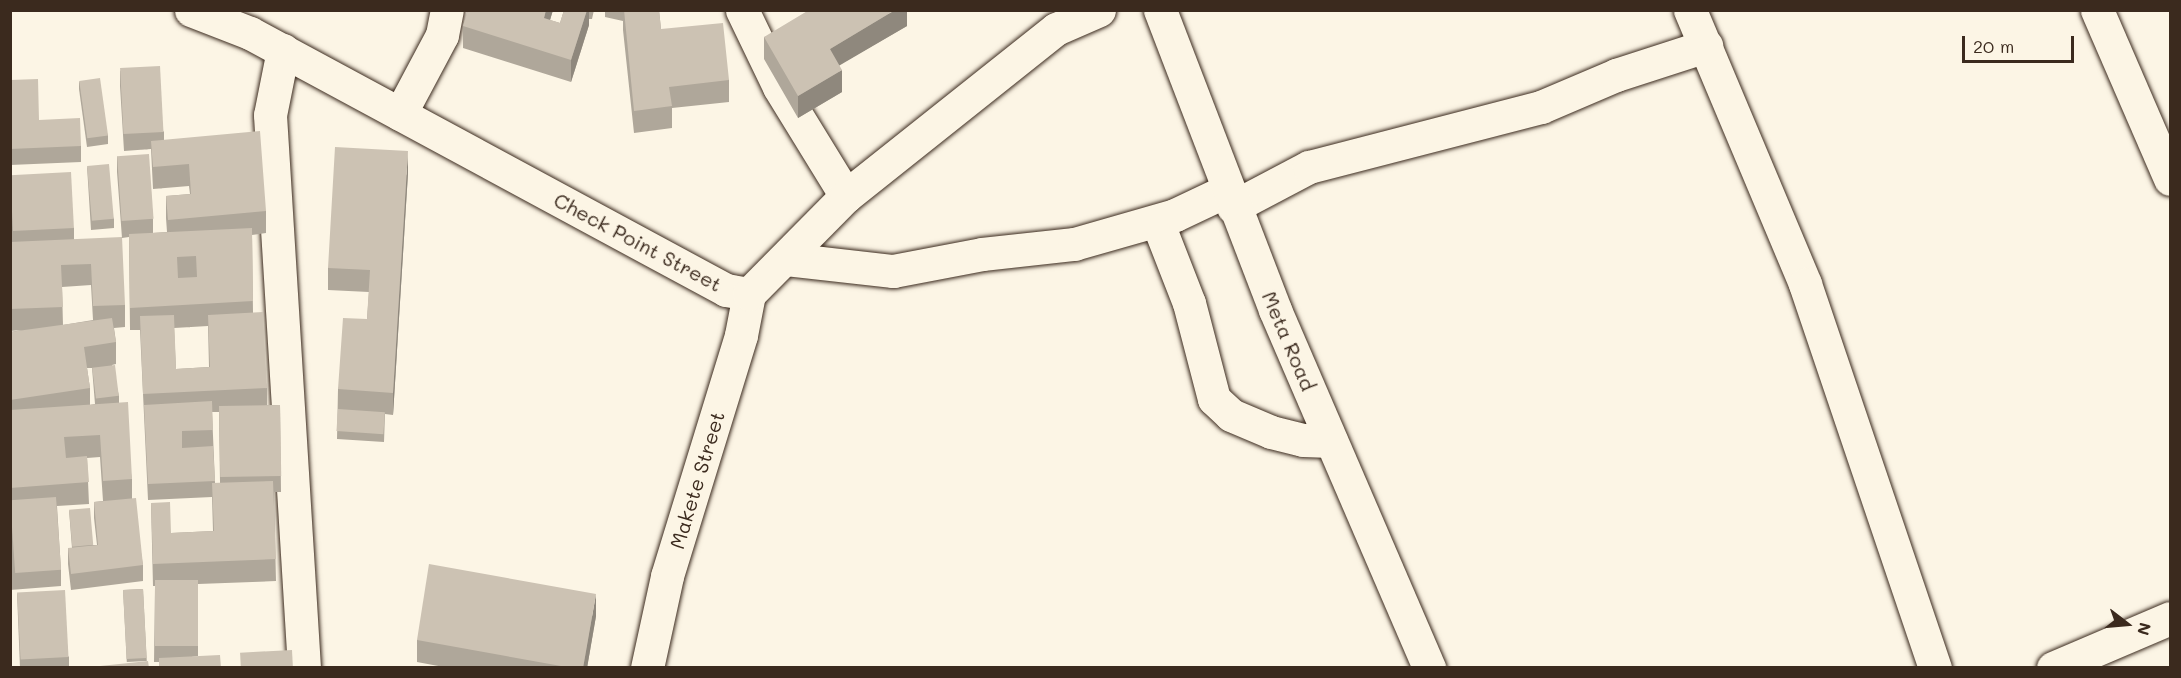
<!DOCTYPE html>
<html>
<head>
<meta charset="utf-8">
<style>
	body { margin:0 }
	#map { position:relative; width:2181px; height:678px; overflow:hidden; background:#fcf5e5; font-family:Mali,sans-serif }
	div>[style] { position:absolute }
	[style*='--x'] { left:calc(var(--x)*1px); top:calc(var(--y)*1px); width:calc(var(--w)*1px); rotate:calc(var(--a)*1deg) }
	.roads { filter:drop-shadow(0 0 2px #3b2a1e) drop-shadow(0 0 2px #3b2a1e) }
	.minor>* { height:33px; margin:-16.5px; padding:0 16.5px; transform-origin:16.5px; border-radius:16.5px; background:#fcf5e5 }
	.tertiary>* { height:33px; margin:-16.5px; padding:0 16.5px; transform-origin:16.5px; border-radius:16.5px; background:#fcf5e5 }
	.wall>* { inset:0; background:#afa79a; transform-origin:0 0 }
	.shaded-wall>* { inset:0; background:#8f887d }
	.building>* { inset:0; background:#ccc2b3; transform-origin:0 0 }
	span { translate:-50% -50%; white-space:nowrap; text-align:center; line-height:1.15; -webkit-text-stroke:4.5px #fcf5e5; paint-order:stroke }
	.street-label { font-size:20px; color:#3b2a1e }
	.frame { position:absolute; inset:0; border:12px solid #3b2a1e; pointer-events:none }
	.north { position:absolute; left:2097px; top:594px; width:60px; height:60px; -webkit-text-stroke:4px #fcf5e5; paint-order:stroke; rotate:106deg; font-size:16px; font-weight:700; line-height:24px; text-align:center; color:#3b2a1e }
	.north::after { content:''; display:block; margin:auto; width:21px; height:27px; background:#3b2a1e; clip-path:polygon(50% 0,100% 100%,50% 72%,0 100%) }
	.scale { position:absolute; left:1962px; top:36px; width:112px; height:27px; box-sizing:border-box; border:3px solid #3b2a1e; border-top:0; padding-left:8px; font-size:18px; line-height:21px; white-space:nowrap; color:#3b2a1e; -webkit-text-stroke:4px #fcf5e5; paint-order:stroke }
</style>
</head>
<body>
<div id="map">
	<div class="roads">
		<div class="minor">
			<div style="--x:742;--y:10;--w:85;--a:64.3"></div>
			<div style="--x:779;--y:87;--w:128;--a:58.4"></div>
			<div style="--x:1690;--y:10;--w:297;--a:67.2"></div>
			<div style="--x:1805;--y:284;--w:405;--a:71.3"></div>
			<div style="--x:2097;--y:10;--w:184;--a:66.6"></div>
			<div style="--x:283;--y:50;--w:66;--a:101.3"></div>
			<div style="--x:270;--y:115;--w:554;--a:86.48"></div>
			<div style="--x:400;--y:114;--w:89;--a:-62"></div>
			<div style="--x:442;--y:35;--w:25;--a:-79"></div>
			<div style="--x:1233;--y:207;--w:86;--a:-27.8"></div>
			<div style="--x:1309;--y:167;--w:240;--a:-14.5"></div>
			<div style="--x:1541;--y:107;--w:82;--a:-23.1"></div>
			<div style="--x:1616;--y:75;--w:95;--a:-17.9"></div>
			<div style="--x:1157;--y:221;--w:88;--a:68.7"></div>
			<div style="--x:1189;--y:303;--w:99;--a:75.4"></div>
			<div style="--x:1214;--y:399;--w:23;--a:43"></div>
			<div style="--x:1231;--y:415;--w:43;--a:23"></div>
			<div style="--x:1271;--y:432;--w:33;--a:14"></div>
			<div style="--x:1303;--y:440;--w:28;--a:2"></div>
			<div style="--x:786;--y:259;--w:108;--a:6.4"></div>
			<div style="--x:893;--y:271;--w:91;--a:-10.8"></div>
			<div style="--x:982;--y:254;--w:93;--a:-6.2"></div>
			<div style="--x:1074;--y:244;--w:105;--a:-16"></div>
			<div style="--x:1175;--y:215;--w:59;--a:-25.3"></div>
			<div style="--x:647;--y:668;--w:94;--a:-77.7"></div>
			<div style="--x:667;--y:576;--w:252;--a:-72.9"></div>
			<div style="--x:741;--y:335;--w:42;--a:-79"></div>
			<div style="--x:2053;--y:668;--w:127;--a:-23.1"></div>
		</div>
		<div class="tertiary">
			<div style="--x:191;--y:10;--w:63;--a:21.3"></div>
			<div style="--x:250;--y:33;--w:541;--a:28.37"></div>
			<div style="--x:726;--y:290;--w:23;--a:10"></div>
			<div style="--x:749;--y:294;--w:138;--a:-45.3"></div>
			<div style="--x:846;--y:196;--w:268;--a:-38.5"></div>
			<div style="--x:1056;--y:29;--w:47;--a:-23.8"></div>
			<div style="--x:1160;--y:10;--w:321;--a:69"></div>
			<div style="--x:1275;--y:310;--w:390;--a:66.7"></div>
		</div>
	</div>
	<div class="wall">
		<div style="clip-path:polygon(468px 10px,553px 10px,550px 20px,560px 23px,564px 10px,594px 10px,592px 19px,589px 19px,589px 25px,571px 82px,463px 48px,463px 26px)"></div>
		<div style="clip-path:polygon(605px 10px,659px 10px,661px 29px,729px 80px,729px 102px,672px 108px,672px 128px,634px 133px,623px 30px,623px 21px,605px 17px)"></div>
		<div style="clip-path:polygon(907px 10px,907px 26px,839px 65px,842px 92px,798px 118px,764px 59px,764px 37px)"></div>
		<div style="clip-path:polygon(evenodd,120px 70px,164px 132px,164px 140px,266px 211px,266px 233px,252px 235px,253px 313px,267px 388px,267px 405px,280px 405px,281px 492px,274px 492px,276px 581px,198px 584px,198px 656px,159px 662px,154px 662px,155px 586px,153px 586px,151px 503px,171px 533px,213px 531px,212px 497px,148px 500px,140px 330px,130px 330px,129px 237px,122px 238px,117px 172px,117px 156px,153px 219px,153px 233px,167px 232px,166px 218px,166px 196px,190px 194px,189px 186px,153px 189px,151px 149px,124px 151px,120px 86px,120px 70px,208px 326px,209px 367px,176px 369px,174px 328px,208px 326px,120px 70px,212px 412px,219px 412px,220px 483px,215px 483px,212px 412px)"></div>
		<div style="clip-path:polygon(10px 80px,39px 120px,81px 146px,81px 162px,10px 165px)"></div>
		<div style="clip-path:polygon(79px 81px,108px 135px,108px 144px,87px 147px,79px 89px)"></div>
		<div style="clip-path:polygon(87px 166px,114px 219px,114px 228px,91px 230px)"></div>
		<div style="clip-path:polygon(408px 173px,393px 415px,385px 414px,384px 442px,337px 439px,338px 389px,367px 319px,369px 292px,328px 290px,328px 268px)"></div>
		<div style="clip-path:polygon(evenodd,10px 175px,74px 228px,74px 239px,125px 305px,125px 327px,114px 328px,116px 342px,116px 364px,112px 365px,119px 396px,119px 403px,132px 479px,132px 498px,143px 565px,143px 581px,71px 590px,68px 564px,68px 548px,72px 548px,69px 510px,93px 545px,97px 545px,94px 518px,94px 502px,103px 501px,100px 457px,87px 458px,89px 504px,57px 506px,61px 570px,61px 586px,10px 590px,10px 332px,22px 330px,10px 331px,10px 175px,91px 285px,93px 320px,63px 325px,62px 287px,91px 285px,10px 175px,87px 368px,92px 368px,95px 404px,90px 405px,90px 388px,87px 368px)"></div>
		<div style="left:143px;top:589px;width:72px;height:20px;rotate:87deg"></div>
		<div style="clip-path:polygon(17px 593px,69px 657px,69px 668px,20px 668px)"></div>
		<div style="clip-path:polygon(596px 616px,587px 668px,449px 668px,417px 662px,417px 640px)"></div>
	</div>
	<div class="shaded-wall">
		<div style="clip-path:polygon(546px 10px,553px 10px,544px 40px,544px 18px)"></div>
		<div style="clip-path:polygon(587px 10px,589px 10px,589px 25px,571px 82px,571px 60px)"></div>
		<div style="clip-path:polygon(895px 10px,907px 10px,907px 26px,830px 71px,830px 49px)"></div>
		<div style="clip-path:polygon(842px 70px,842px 92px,798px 118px,798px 96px)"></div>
		<div style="clip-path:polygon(408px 151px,408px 173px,393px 415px,393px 393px)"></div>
		<div style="clip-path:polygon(596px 594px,596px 616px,587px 668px,583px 668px)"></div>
	</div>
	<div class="building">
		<div style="clip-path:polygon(468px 10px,546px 10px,544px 18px,560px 23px,564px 10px,587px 10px,571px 60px,463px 26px)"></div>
		<div style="clip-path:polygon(624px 10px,659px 10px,661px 29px,723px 23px,729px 80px,669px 87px,672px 106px,634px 111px)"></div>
		<div style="clip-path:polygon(809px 10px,895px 10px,830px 49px,842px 70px,798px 96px,764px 37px)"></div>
		<div style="left:160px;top:66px;width:66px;height:40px;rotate:87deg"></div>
		<div style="left:100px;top:78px;width:58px;height:21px;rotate:82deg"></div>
		<div style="clip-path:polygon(38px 79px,39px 120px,80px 118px,81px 146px,10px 149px,10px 80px)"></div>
		<div style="clip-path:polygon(260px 131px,266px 211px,168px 220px,166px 196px,191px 194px,189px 164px,153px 167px,151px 141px)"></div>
		<div style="clip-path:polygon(335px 147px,408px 151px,393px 393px,338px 389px,343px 318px,367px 319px,370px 270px,328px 268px)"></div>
		<div style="left:149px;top:154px;width:65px;height:32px;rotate:86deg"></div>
		<div style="left:109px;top:164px;width:55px;height:22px;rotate:85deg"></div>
		<div style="left:71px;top:172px;width:56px;height:61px;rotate:87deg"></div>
		<div style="clip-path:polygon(evenodd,252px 228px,253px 301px,130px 308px,129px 234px,252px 228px,196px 256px,197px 277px,178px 278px,177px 257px,196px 256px)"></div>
		<div style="clip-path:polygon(122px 237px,125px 305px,93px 306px,91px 264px,61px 265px,63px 307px,10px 309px,10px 242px)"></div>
		<div style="clip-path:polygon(263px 312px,267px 388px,143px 394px,140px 316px,174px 315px,176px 369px,210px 367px,208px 315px)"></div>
		<div style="clip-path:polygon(112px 318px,116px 342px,84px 347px,90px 388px,10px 400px,10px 332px)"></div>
		<div style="left:115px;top:365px;width:31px;height:23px;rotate:83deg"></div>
		<div style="clip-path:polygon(212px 401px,213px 430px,182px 431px,182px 448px,213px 446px,215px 481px,148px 484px,144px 405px)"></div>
		<div style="clip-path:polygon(128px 402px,132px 479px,103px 481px,100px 435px,64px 437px,66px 458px,87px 456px,89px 482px,10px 488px,10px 410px)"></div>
		<div style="left:280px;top:405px;width:71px;height:61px;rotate:89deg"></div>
		<div style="left:338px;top:409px;width:47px;height:22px;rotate:4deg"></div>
		<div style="clip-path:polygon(273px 481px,276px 559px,153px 564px,151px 503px,170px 502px,171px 533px,214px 531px,212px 483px)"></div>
		<div style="left:56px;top:497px;width:73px;height:46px;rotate:86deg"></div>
		<div style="clip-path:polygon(136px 498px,143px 565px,71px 574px,68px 548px,98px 545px,94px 502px)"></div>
		<div style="left:90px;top:508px;width:37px;height:21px;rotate:85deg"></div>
		<div style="clip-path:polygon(429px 564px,596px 594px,583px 668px,572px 668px,417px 640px)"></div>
		<div style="left:155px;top:580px;width:43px;height:66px"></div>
		<div style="left:143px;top:589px;width:69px;height:20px;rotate:87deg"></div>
		<div style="left:65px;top:590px;width:67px;height:48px;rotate:87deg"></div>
		<div style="left:292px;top:650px;width:18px;height:52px;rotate:87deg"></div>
		<div style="clip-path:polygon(220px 655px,221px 668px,159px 668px,159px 658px)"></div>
		<div style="clip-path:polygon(148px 661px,149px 668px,81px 668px)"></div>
	</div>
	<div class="street-label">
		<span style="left:638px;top:242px;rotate:28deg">Check Point Street</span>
		<span style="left:1289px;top:341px;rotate:67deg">Meta Road</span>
		<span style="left:697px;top:480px;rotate:-73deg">Makete Street</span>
	</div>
	<div class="frame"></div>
	<div class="north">N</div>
	<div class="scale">20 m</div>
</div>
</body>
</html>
